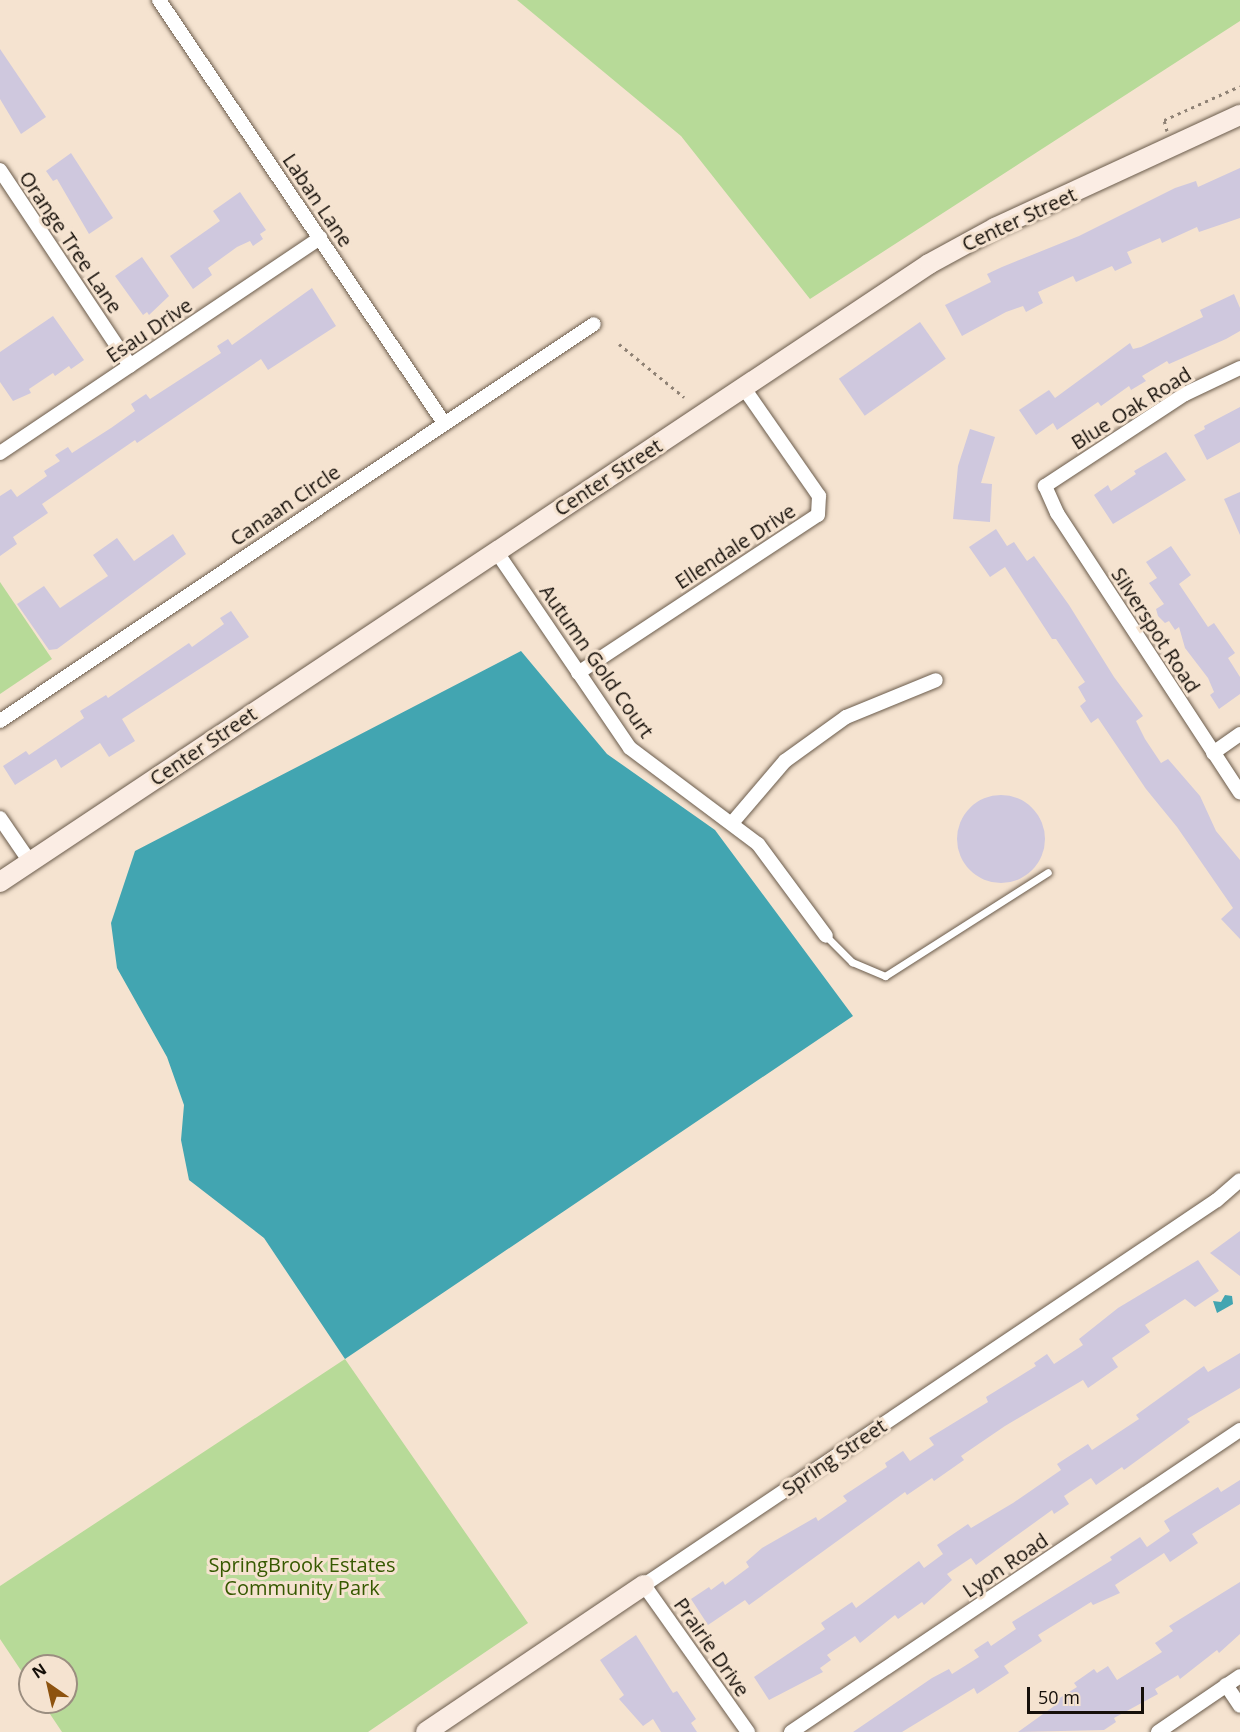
<!DOCTYPE html>
<html>
<head>
<meta charset="utf-8">
<style>
	body { margin:0 }
	#map { position:relative; width:1240px; height:1732px; overflow:hidden; background:#f5e3d0; font-family:"Open Sans",sans-serif }
	div>[style] { position:absolute }
	[style*='--x'] { left:calc(var(--x)*1px); top:calc(var(--y)*1px); width:calc(var(--w)*1px); rotate:calc(var(--a)*1deg) }
	.green>* { inset:0; background:#b7da98 }
	.water>* { inset:0; background:#42a5b1 }
	.building>* { inset:0; background:#cfc8de; transform-origin:0 0 }
	.round { border-radius:50% }
	.path>* { height:3px; margin-top:-1.5px; transform-origin:0; background:repeating-linear-gradient(90deg,#8f8275 0 3px,transparent 0 7.5px) }
	.roads { filter:drop-shadow(0 0 2px #6b5c4c) drop-shadow(0 0 2px #6b5c4c) }
	.lane>* { height:7px; margin:-3.5px; padding:0 3.5px; transform-origin:3.5px; border-radius:3.5px; background:#fff }
	.street>* { height:14px; margin:-7px; padding:0 7px; transform-origin:7px; border-radius:7px; background:#fff }
	.secondary>* { height:20px; margin:-10px; padding:0 10px; transform-origin:10px; border-radius:10px; background:#fbede4 }
	span { translate:-50% -50%; white-space:nowrap; text-align:center; line-height:1.15; -webkit-text-stroke:6px #f5e3d0; paint-order:stroke }
	.street-label { font-size:20px; color:#150f09 }
	.park-label { font-size:20px; color:#365900 }
	.north { position:absolute; left:18px; top:1654px; width:60px; height:60px; box-sizing:border-box; background:#f5e3d0; border:2px solid #9b8e80; border-radius:50%; rotate:326deg; font-size:16px; font-weight:700; line-height:24px; text-align:center; color:#150f09 }
	.north::after { content:''; display:block; margin:auto; width:21px; height:27px; background:#8d530f; clip-path:polygon(50% 0,100% 100%,50% 72%,0 100%) }
	.scale { position:absolute; left:1027px; top:1687px; width:117px; height:27px; box-sizing:border-box; border:3px solid #150f09; border-top:0; padding-left:8px; font-size:18px; line-height:21px; white-space:nowrap; color:#150f09; -webkit-text-stroke:4px #f5e3d0; paint-order:stroke }
</style>
</head>
<body>
<div id="map">
	<div class="green">
		<div style="clip-path:polygon(517px 0,1240px 0,1240px 21px,810px 299px,681px 136px)"></div>
		<div style="clip-path:polygon(0 582px,52px 659px,0 694px)"></div>
		<div style="clip-path:polygon(345px 1359px,528px 1623px,368px 1732px,62px 1732px,42px 1702px,66px 1702px,66px 1666px,30px 1666px,30px 1684px,0 1639px,0 1586px)"></div>
	</div>
	<div class="water">
		<div style="clip-path:polygon(521px 651px,607px 754px,715px 830px,853px 1016px,345px 1359px,264px 1238px,189px 1180px,181px 1140px,184px 1105px,167px 1057px,117px 968px,111px 923px,135px 851px)"></div>
		<div style="clip-path:polygon(1225px 1295px,1232px 1296px,1233px 1304px,1217px 1313px,1213px 1301px,1221px 1302px)"></div>
	</div>
	<div class="building">
		<div style="clip-path:polygon(0 49px,46px 117px,21px 134px,0 99px)"></div>
		<div style="clip-path:polygon(71px 153px,113px 218px,89px 234px,57px 179px,53px 181px,46px 171px)"></div>
		<div style="clip-path:polygon(1240px 168px,1240px 218px,1199px 232px,1197px 227px,1162px 243px,1160px 238px,1127px 252px,1132px 263px,1115px 271px,1112px 266px,1076px 282px,1073px 276px,1038px 292px,1043px 303px,1026px 312px,1023px 306px,1006px 312px,962px 336px,945px 305px,991px 282px,987px 274px,1002px 267px,1079px 236px,1175px 188px,1196px 181px,1198px 187px)"></div>
		<div style="clip-path:polygon(240px 192px,266px 230px,260px 234px,263px 239px,253px 246px,250px 241px,237px 247px,208px 268px,212px 275px,193px 289px,170px 256px,220px 221px,213px 211px)"></div>
		<div style="clip-path:polygon(142px 257px,169px 296px,149px 315px,147px 312px,143px 315px,115px 276px)"></div>
		<div style="clip-path:polygon(312px 288px,336px 326px,268px 370px,261px 359px,137px 443px,135px 440px,42px 504px,48px 513px,13px 537px,17px 544px,0 556px,0 496px,11px 489px,17px 497px,47px 476px,44px 471px,60px 461px,55px 455px,68px 447px,72px 453px,111px 428px,135px 411px,131px 404px,146px 394px,150px 399px,221px 353px,217px 346px,228px 339px,232px 345px)"></div>
		<div style="clip-path:polygon(1234px 294px,1240px 308px,1240px 331px,1226px 339px,1169px 364px,1167px 361px,1142px 376px,1146px 381px,1131px 390px,1129px 386px,1101px 406px,1098px 402px,1057px 430px,1053px 423px,1036px 435px,1019px 410px,1049px 390px,1055px 398px,1130px 343px,1133px 349px,1141px 347px,1203px 317px,1200px 310px)"></div>
		<div style="clip-path:polygon(53px 316px,84px 360px,71px 369px,69px 366px,55px 376px,53px 373px,29px 389px,31px 393px,13px 401px,0 382px,0 352px)"></div>
		<div style="left:920px;top:322px;width:45px;height:99px;rotate:55deg"></div>
		<div style="clip-path:polygon(1240px 407px,1240px 442px,1207px 460px,1194px 435px,1205px 429px,1204px 426px)"></div>
		<div style="clip-path:polygon(970px 429px,995px 437px,981px 483px,992px 484px,990px 522px,953px 519px,958px 466px)"></div>
		<div style="clip-path:polygon(1166px 452px,1186px 480px,1113px 524px,1094px 495px,1108px 485px,1111px 491px,1136px 474px,1134px 471px)"></div>
		<div style="clip-path:polygon(1240px 492px,1240px 535px,1224px 499px)"></div>
		<div style="clip-path:polygon(996px 529px,1007px 546px,1014px 542px,1027px 561px,1034px 556px,1069px 605px,1114px 677px,1143px 716px,1136px 721px,1145px 739px,1161px 763px,1168px 759px,1200px 796px,1216px 831px,1240px 860px,1240px 939px,1221px 919px,1233px 908px,1177px 827px,1146px 789px,1098px 718px,1091px 723px,1080px 706px,1086px 701px,1078px 687px,1085px 682px,1056px 639px,1052px 639px,1005px 567px,990px 577px,969px 547px)"></div>
		<div style="clip-path:polygon(173px 534px,186px 554px,57px 649px,49px 650px,17px 604px,44px 586px,60px 608px,108px 576px,93px 555px,117px 538px,134px 561px)"></div>
		<div style="clip-path:polygon(1171px 546px,1191px 575px,1179px 584px,1208px 627px,1214px 623px,1235px 653px,1228px 658px,1240px 677px,1240px 694px,1219px 709px,1210px 695px,1214px 692px,1208px 678px,1185px 648px,1179px 627px,1175px 630px,1169px 621px,1165px 623px,1158px 616px,1156px 609px,1164px 604px,1149px 583px,1157px 578px,1146px 562px)"></div>
		<div style="clip-path:polygon(231px 611px,249px 637px,122px 719px,135px 741px,109px 757px,100px 743px,61px 768px,56px 759px,15px 785px,3px 766px,26px 751px,29px 755px,84px 718px,80px 711px,106px 695px,108px 698px,189px 643px,192px 647px,224px 624px,220px 618px)"></div>
		<div class="round" style="left:957px;top:795px;width:88px;height:88px"></div>
		<div style="clip-path:polygon(1240px 1231px,1240px 1276px,1210px 1253px)"></div>
		<div style="clip-path:polygon(1198px 1260px,1219px 1291px,1195px 1307px,1185px 1299px,1145px 1325px,1150px 1332px,1112px 1358px,1118px 1367px,1088px 1388px,1083px 1380px,1005px 1426px,961px 1456px,964px 1460px,934px 1481px,932px 1478px,907px 1495px,905px 1492px,749px 1605px,745px 1600px,708px 1625px,691px 1599px,709px 1587px,711px 1590px,723px 1581px,725px 1585px,749px 1567px,746px 1562px,762px 1548px,816px 1517px,818px 1521px,847px 1501px,843px 1496px,887px 1467px,885px 1463px,903px 1451px,910px 1461px,934px 1445px,929px 1438px,988px 1402px,986px 1397px,1036px 1366px,1034px 1363px,1047px 1354px,1054px 1364px,1083px 1345px,1079px 1339px,1118px 1308px)"></div>
		<div style="clip-path:polygon(1240px 1353px,1240px 1388px,1187px 1419px,1190px 1422px,1124px 1470px,1122px 1467px,1096px 1485px,1091px 1478px,1064px 1496px,1069px 1504px,1054px 1514px,1052px 1510px,976px 1565px,971px 1558px,947px 1574px,952px 1580px,924px 1605px,922px 1602px,898px 1619px,895px 1615px,860px 1643px,855px 1636px,827px 1655px,831px 1660px,820px 1668px,823px 1672px,769px 1700px,754px 1677px,825px 1629px,821px 1623px,852px 1602px,856px 1608px,919px 1561px,924px 1568px,943px 1554px,937px 1545px,968px 1524px,971px 1528px,1013px 1503px,1061px 1470px,1057px 1464px,1088px 1444px,1092px 1450px,1139px 1419px,1136px 1415px,1204px 1366px,1208px 1372px)"></div>
		<div style="clip-path:polygon(1240px 1480px,1240px 1504px,1192px 1534px,1198px 1543px,1170px 1562px,1164px 1553px,1115px 1585px,1120px 1593px,1093px 1605px,1091px 1602px,1038px 1635px,1042px 1641px,1004px 1666px,1009px 1673px,977px 1694px,974px 1688px,902px 1732px,853px 1732px,932px 1678px,949px 1669px,952px 1674px,979px 1657px,974px 1650px,988px 1641px,991px 1646px,1016px 1629px,1012px 1622px,1112px 1560px,1110px 1557px,1140px 1537px,1147px 1547px,1170px 1531px,1164px 1521px,1218px 1487px,1221px 1492px)"></div>
		<div style="clip-path:polygon(1240px 1582px,1240px 1634px,1219px 1653px,1217px 1650px,1180px 1679px,1178px 1675px,1155px 1689px,1158px 1694px,1114px 1718px,1116px 1722px,1104px 1730px,1018px 1732px,1057px 1704px,1055px 1701px,1077px 1687px,1074px 1683px,1094px 1669px,1097px 1673px,1108px 1666px,1117px 1680px,1162px 1652px,1155px 1643px,1173px 1631px,1169px 1626px)"></div>
		<div style="clip-path:polygon(636px 1635px,673px 1693px,677px 1691px,696px 1719px,691px 1723px,697px 1732px,661px 1732px,653px 1719px,643px 1726px,619px 1699px,624px 1695px,600px 1660px)"></div>
	</div>
	<div class="path">
		<div style="--x:1167;--y:131;--w:11;--a:-105"></div>
		<div style="--x:1164;--y:120;--w:83;--a:-24.1"></div>
		<div style="--x:619;--y:344;--w:84;--a:39.2"></div>
	</div>
	<div class="roads">
		<div class="lane">
			<div style="--x:826;--y:936;--w:37;--a:45"></div>
			<div style="--x:852;--y:962;--w:36;--a:23"></div>
			<div style="--x:885;--y:976;--w:193;--a:-32.5"></div>
		</div>
		<div class="street">
			<div style="--x:159;--y:0;--w:510;--a:56.03"></div>
			<div style="--x:0;--y:170;--w:235;--a:56.4"></div>
			<div style="--x:1240;--y:368;--w:61;--a:154.7"></div>
			<div style="--x:1185;--y:394;--w:168;--a:146.7"></div>
			<div style="--x:1045;--y:486;--w:30;--a:66"></div>
			<div style="--x:1057;--y:513;--w:334;--a:56.8"></div>
			<div style="--x:0;--y:453;--w:386;--a:-33.9"></div>
			<div style="--x:496;--y:551;--w:238;--a:55.8"></div>
			<div style="--x:630;--y:748;--w:160;--a:36.9"></div>
			<div style="--x:758;--y:844;--w:114;--a:53.5"></div>
			<div style="--x:578;--y:673;--w:287;--a:-33.4"></div>
			<div style="--x:818;--y:515;--w:19;--a:-87"></div>
			<div style="--x:819;--y:496;--w:131;--a:-124.8"></div>
			<div style="--x:0;--y:721;--w:714;--a:-33.76"></div>
			<div style="--x:1213;--y:753;--w:33;--a:-35"></div>
			<div style="--x:0;--y:818;--w:53;--a:55.7"></div>
			<div style="--x:732;--y:823;--w:82;--a:-49.5"></div>
			<div style="--x:785;--y:761;--w:75;--a:-35.8"></div>
			<div style="--x:846;--y:717;--w:97;--a:-22.3"></div>
			<div style="--x:1226;--y:1685;--w:25;--a:56"></div>
			<div style="--x:748;--y:1732;--w:180;--a:-125.3"></div>
			<div style="--x:644;--y:1585;--w:690;--a:-33.9"></div>
			<div style="--x:1217;--y:1200;--w:30;--a:-41"></div>
			<div style="--x:791;--y:1732;--w:541;--a:-33.93"></div>
			<div style="--x:1158;--y:1732;--w:99;--a:-34.3"></div>
		</div>
		<div class="secondary">
			<div style="--x:0;--y:882;--w:1116;--a:-33.63"></div>
			<div style="--x:929;--y:264;--w:75;--a:-28.6"></div>
			<div style="--x:995;--y:228;--w:270;--a:-24.8"></div>
			<div style="--x:426;--y:1732;--w:263;--a:-34"></div>
		</div>
	</div>
	<div class="street-label">
		<span style="left:318px;top:200px;rotate:56deg">Laban Lane</span>
		<span style="left:1019px;top:219px;rotate:-25deg">Center Street</span>
		<span style="left:71px;top:242px;rotate:56deg">Orange Tree Lane</span>
		<span style="left:149px;top:330px;rotate:-34deg">Esau Drive</span>
		<span style="left:1131px;top:408px;rotate:-32deg">Blue Oak Road</span>
		<span style="left:608px;top:477px;rotate:-33deg">Center Street</span>
		<span style="left:285px;top:505px;rotate:-34deg">Canaan Circle</span>
		<span style="left:735px;top:546px;rotate:-33deg">Ellendale Drive</span>
		<span style="left:1156px;top:630px;rotate:57deg">Silverspot Road</span>
		<span style="left:597px;top:661px;rotate:55deg">Autumn Gold Court</span>
		<span style="left:203px;top:746px;rotate:-34deg">Center Street</span>
		<span style="left:834px;top:1457px;rotate:-34deg">Spring Street</span>
		<span style="left:1005px;top:1565px;rotate:-34deg">Lyon Road</span>
		<span style="left:712px;top:1647px;rotate:55deg">Prairie Drive</span>
	</div>
	<div class="park-label">
		<span style="left:302px;top:1576px">SpringBrook Estates<br>Community Park</span>
	</div>
	<div class="north">N</div>
	<div class="scale">50 m</div>
</div>
</body>
</html>
